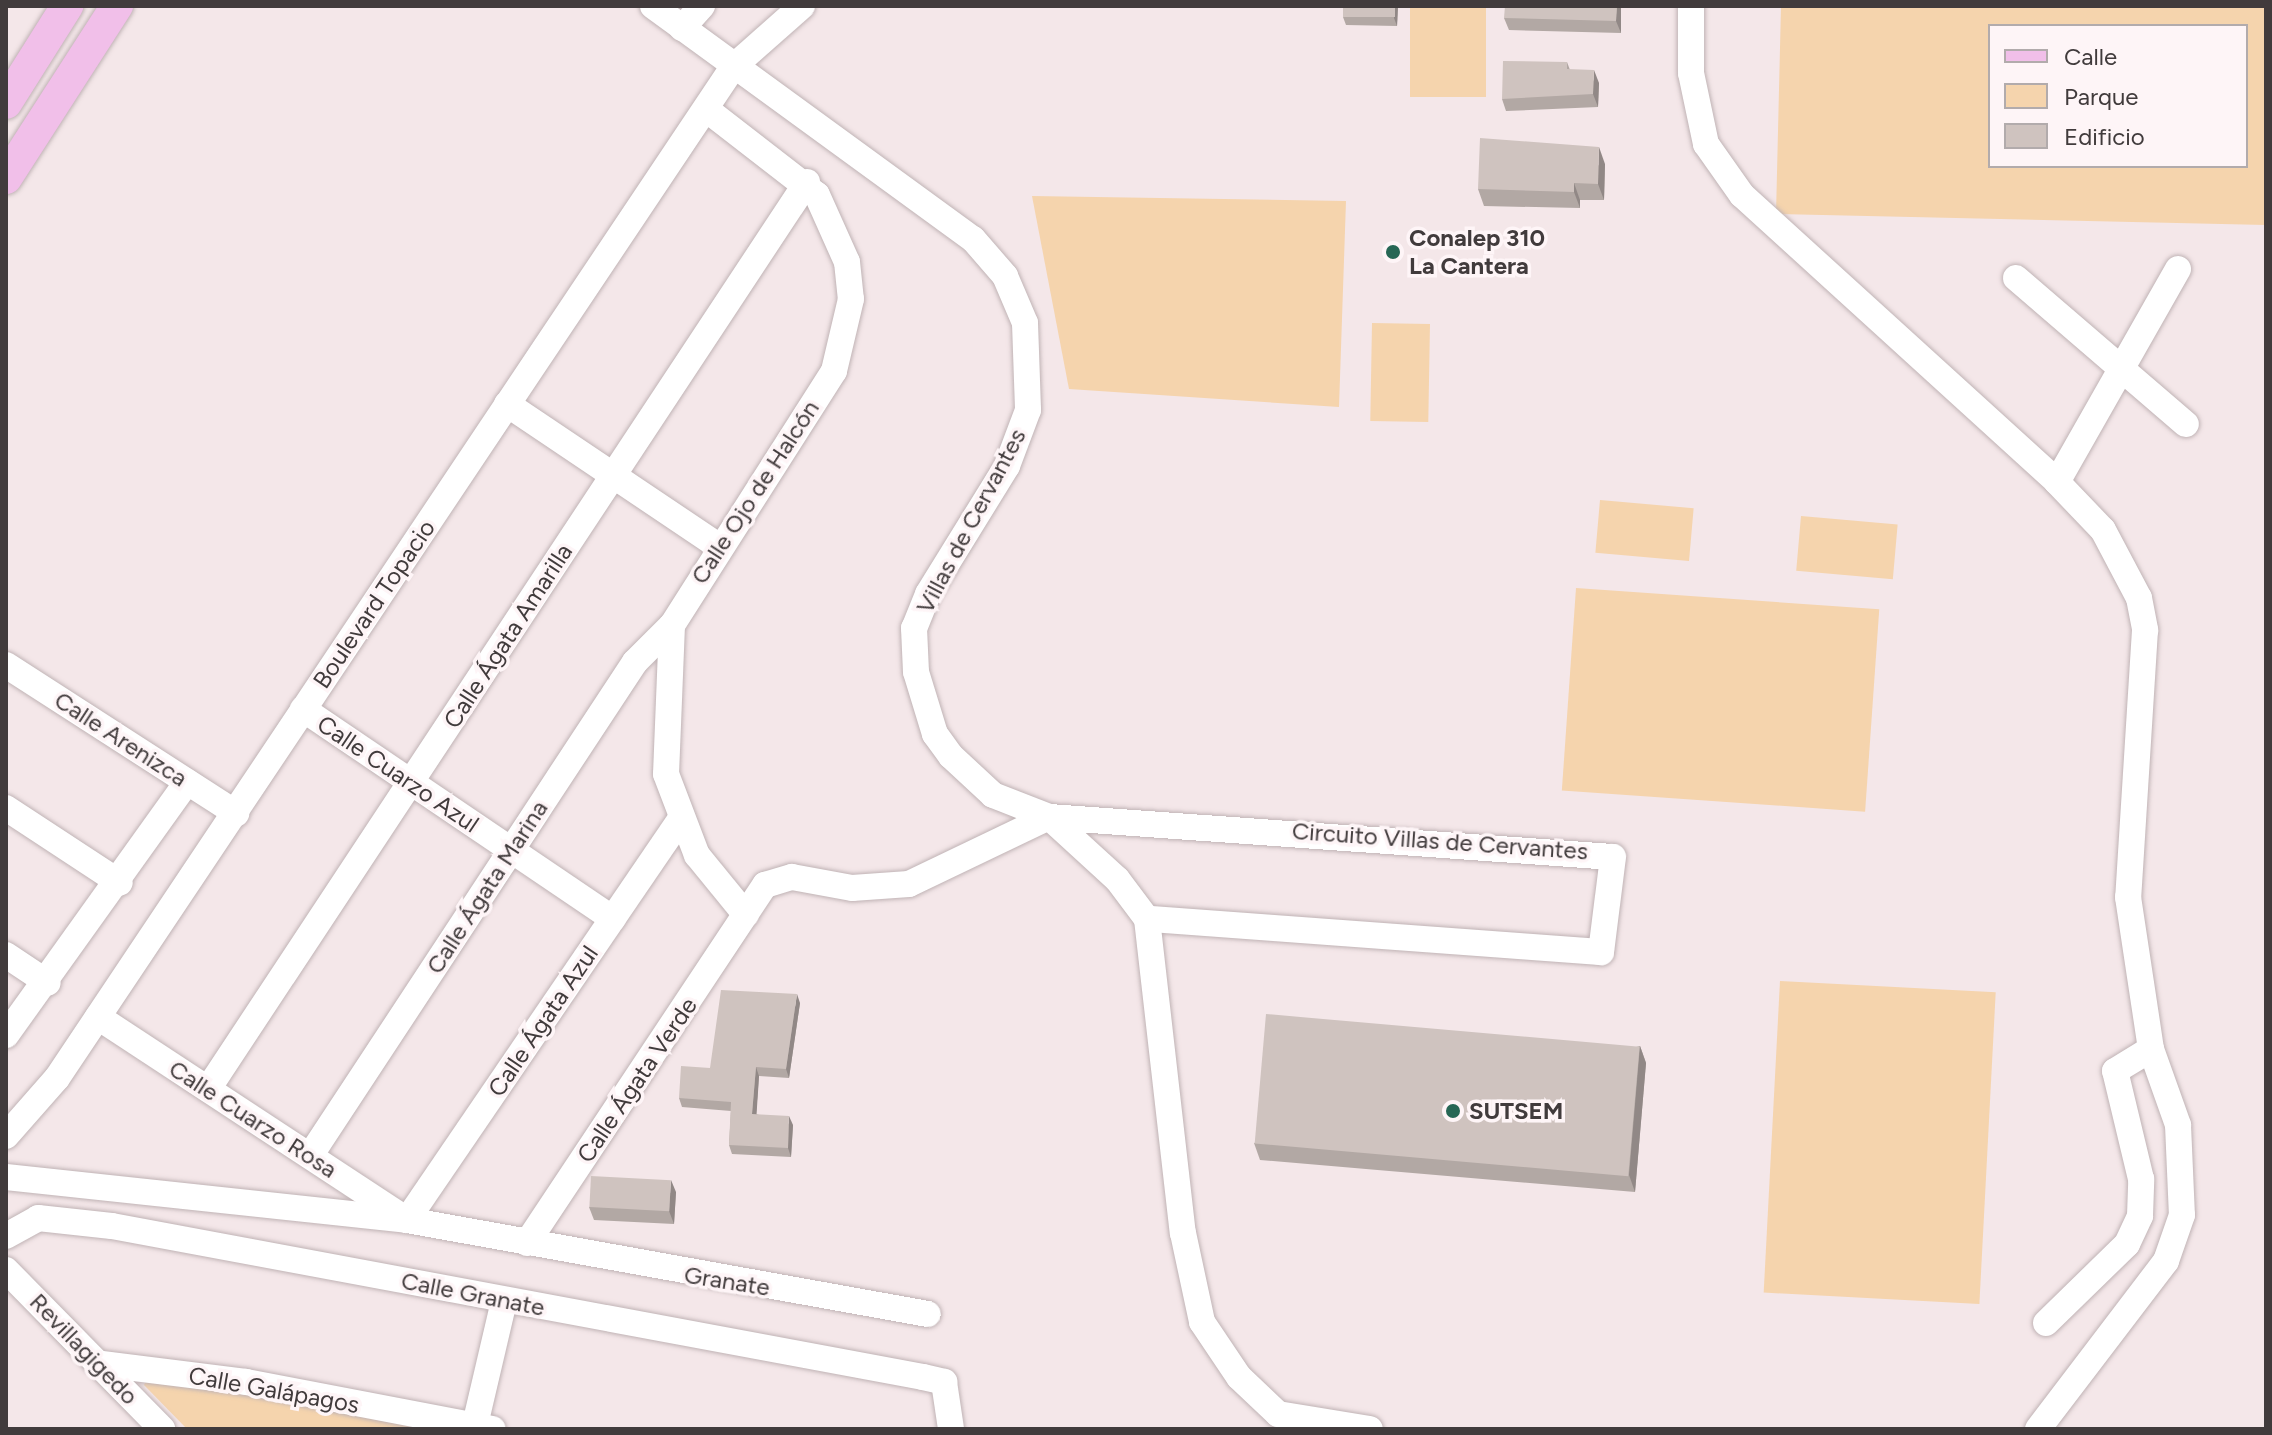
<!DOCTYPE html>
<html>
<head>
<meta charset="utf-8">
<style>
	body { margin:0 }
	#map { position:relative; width:2272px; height:1435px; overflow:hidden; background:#f4e7e9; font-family:Figtree,sans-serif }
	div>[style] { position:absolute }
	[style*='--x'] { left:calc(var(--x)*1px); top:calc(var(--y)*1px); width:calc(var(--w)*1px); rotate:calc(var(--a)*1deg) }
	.green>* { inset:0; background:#f5d4ad; transform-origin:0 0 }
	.roads { filter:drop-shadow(0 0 2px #c0b3b5) drop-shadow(0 0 2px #c0b3b5) }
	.minor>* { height:26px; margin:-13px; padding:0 13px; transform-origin:13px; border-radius:13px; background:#fff }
	.major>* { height:32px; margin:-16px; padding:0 16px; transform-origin:16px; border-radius:16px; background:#f1bfe9 }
	.wall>* { inset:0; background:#b2a8a4 }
	.shaded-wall>* { inset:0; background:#918886 }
	.building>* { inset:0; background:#cfc3bf; transform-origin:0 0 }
	.dots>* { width:22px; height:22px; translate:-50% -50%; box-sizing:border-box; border:4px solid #fef5f7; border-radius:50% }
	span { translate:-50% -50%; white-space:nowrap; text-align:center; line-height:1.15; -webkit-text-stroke:7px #fef5f7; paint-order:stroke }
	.poi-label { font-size:24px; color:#413b3c; font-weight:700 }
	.left { translate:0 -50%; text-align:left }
	.street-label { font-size:24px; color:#413b3c }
	.frame { position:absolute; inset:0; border:8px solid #413b3c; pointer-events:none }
	.legend { position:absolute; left:1988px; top:24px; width:260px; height:144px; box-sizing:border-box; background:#fef5f7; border:2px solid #b2abac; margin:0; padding:10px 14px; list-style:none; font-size:24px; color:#413b3c }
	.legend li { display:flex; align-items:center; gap:16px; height:40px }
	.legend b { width:40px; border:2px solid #b2abac }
</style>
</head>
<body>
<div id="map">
	<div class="green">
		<div style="left:1410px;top:6px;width:76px;height:91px"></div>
		<div style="clip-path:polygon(evenodd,1781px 6px,2266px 6px,2266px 225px,1776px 214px,1781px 6px,1990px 26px,2246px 26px,2246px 166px,1990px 166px,1990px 26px)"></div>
		<div style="clip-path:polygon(1032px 196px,1346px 201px,1339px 407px,1069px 389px)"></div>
		<div style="left:1372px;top:323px;width:58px;height:98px;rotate:1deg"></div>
		<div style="left:1600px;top:500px;width:94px;height:53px;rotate:5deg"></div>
		<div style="left:1801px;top:516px;width:97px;height:55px;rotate:5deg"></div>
		<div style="left:1576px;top:588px;width:304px;height:203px;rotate:4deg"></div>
		<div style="left:1780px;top:981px;width:216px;height:312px;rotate:3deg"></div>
		<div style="clip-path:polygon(148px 1377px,437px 1429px,187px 1429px,144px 1385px)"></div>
	</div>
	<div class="roads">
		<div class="minor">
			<div style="--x:653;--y:6;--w:396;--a:36.1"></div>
			<div style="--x:973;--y:239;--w:49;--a:49.1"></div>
			<div style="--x:1005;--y:276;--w:51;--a:66.9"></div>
			<div style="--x:1025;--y:323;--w:87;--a:88"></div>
			<div style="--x:1028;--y:410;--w:60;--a:110.6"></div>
			<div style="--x:1007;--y:466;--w:150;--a:121.7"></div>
			<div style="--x:928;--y:594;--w:37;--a:112"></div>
			<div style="--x:914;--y:628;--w:44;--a:87.4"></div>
			<div style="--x:916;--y:672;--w:65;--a:73"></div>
			<div style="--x:935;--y:734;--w:27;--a:54"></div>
			<div style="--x:951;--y:756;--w:57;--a:42.9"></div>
			<div style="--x:993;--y:795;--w:60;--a:21.4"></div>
			<div style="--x:1049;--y:817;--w:92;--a:42.4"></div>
			<div style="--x:1117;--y:879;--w:50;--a:53.1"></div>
			<div style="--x:1147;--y:919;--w:316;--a:83.5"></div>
			<div style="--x:1183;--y:1233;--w:91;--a:77.9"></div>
			<div style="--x:1202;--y:1322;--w:66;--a:56.1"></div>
			<div style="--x:1239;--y:1377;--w:54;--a:43.5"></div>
			<div style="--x:1278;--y:1414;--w:93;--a:9.3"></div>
			<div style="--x:1691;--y:6;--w:67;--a:90"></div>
			<div style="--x:1691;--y:73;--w:73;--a:78.1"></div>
			<div style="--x:1706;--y:144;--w:62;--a:54.8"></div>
			<div style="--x:1742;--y:195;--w:426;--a:42.3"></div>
			<div style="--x:2057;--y:482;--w:66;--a:46.2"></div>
			<div style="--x:2103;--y:530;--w:77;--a:62.1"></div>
			<div style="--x:2139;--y:598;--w:33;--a:79"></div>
			<div style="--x:2145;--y:630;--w:268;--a:93.6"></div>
			<div style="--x:2128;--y:897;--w:154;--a:81.4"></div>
			<div style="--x:2151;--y:1049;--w:81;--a:70.4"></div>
			<div style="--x:2178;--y:1125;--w:90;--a:87.5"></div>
			<div style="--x:2182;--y:1215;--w:49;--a:109.2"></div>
			<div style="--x:2166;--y:1261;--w:211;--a:127.3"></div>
			<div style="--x:682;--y:28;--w:30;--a:-48"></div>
			<div style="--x:706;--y:109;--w:140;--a:37.8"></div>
			<div style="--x:817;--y:195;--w:73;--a:65.9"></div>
			<div style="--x:847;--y:262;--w:37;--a:84"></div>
			<div style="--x:851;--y:299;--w:74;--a:103.3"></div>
			<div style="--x:834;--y:371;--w:301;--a:122.5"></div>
			<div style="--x:672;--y:625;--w:149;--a:92.3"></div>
			<div style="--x:666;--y:774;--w:87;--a:69.1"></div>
			<div style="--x:697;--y:855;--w:77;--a:50.8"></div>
			<div style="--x:2016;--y:278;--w:224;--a:40.7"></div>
			<div style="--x:507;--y:404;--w:257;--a:33.9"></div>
			<div style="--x:2057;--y:482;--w:245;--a:-60.4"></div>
			<div style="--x:6;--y:665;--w:274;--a:32.8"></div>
			<div style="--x:303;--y:709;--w:374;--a:34.1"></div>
			<div style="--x:6;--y:808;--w:136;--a:33.3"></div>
			<div style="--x:6;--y:955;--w:50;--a:33.7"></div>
			<div style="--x:98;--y:1017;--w:366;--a:33.3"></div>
			<div style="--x:6;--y:1035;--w:311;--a:-54.4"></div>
			<div style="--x:208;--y:1089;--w:1087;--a:-56.56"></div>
			<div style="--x:6;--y:1136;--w:77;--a:-48.7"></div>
			<div style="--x:57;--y:1078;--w:1216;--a:-56.23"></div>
			<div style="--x:733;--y:67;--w:92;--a:-41.5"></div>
			<div style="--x:310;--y:1156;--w:591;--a:-56.66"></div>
			<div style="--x:635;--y:662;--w:52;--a:-45"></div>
			<div style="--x:6;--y:1177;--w:403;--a:6.1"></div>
			<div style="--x:407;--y:1220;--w:529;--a:10.23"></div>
			<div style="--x:407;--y:1220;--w:482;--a:-55.7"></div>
			<div style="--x:6;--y:1236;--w:37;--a:-29"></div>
			<div style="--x:38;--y:1218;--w:74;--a:6.2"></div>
			<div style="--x:112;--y:1226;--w:825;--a:10.55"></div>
			<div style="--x:923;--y:1377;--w:22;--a:13"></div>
			<div style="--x:944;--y:1382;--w:48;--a:81.5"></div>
			<div style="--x:527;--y:1243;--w:430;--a:-56.4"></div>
			<div style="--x:765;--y:885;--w:28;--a:-17"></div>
			<div style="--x:792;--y:877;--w:61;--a:10.4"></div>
			<div style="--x:852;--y:888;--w:57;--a:-4"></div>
			<div style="--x:909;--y:884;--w:155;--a:-25.6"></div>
			<div style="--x:1049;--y:817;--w:565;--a:4.06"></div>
			<div style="--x:1613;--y:857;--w:96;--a:97.2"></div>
			<div style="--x:1601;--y:952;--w:455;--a:-175.8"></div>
			<div style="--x:6;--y:1270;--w:223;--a:45.5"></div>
			<div style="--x:2046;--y:1323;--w:113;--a:-44.3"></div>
			<div style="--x:2127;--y:1244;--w:31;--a:-65"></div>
			<div style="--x:2140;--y:1216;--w:37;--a:-88"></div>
			<div style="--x:2141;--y:1179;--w:111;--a:-103.5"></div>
			<div style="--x:2115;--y:1071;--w:42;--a:-31.4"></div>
			<div style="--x:102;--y:1364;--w:145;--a:7.1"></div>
			<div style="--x:246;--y:1382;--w:251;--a:10.8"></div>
			<div style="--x:474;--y:1429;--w:131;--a:-76.8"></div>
		</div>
		<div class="major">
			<div style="--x:6;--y:103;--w:115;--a:-57.8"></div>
			<div style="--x:6;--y:178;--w:205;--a:-57.2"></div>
		</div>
	</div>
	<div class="wall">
		<div style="clip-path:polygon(1398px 6px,1397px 26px,1346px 25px,1343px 17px)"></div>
		<div style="clip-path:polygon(1621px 6px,1621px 33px,1509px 30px,1504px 18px)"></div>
		<div style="clip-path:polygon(1567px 62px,1570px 70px,1599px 83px,1598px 107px,1506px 111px,1502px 99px)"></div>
		<div style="clip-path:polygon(1605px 164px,1604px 200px,1580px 200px,1580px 208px,1484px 206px,1478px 189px)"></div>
		<div style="clip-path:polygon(800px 1003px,789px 1078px,759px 1076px,756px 1114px,793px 1125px,791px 1157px,732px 1154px,729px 1145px,731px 1111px,682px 1107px,679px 1098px,710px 1068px)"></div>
		<div style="clip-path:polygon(1640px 1046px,1646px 1063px,1635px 1192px,1260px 1160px,1254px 1143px)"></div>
		<div style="clip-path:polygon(676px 1192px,674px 1224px,594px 1220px,589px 1207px)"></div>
	</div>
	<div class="shaded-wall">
		<div style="clip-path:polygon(1395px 6px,1398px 6px,1397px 26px,1394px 18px)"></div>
		<div style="clip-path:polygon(1617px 6px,1621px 6px,1621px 33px,1616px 21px)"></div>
		<div style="clip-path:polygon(1594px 70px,1599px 83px,1598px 107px,1593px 94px)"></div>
		<div style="clip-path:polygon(1599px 147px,1605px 164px,1604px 200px,1598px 184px)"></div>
		<div style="clip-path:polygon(1574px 183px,1580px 200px,1580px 208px,1574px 192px)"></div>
		<div style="clip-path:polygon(797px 994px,800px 1003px,789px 1078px,786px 1069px)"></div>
		<div style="clip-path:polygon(1640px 1046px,1646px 1063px,1635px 1192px,1629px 1175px)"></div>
		<div style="clip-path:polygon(756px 1067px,759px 1076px,756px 1123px,752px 1114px)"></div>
		<div style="clip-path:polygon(789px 1116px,793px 1125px,791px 1157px,788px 1148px)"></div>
		<div style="clip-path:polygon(671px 1180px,676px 1192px,674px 1224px,669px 1211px)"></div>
	</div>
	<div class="building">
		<div style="left:1343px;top:6px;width:52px;height:11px"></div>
		<div style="clip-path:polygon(1505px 6px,1617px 6px,1616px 21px,1504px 18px)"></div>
		<div style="clip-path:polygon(1503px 61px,1567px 62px,1567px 69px,1594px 70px,1593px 94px,1502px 99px)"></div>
		<div style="clip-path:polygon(1480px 138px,1599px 147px,1598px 184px,1574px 183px,1574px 192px,1478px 189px)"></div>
		<div style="clip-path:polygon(721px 990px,797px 994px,786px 1069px,756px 1067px,752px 1114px,789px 1116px,788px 1148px,729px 1145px,731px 1102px,679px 1098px,681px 1066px,710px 1068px)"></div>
		<div style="left:1266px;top:1014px;width:375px;height:130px;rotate:5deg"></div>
		<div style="left:591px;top:1176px;width:80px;height:31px;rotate:3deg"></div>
	</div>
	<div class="dots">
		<div style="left:1393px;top:252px;background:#276755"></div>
		<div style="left:1453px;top:1111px;background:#276755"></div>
	</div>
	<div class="poi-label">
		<span class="left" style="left:1409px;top:252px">Conalep 310<br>La Cantera</span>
		<span class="left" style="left:1469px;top:1111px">SUTSEM</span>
	</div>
	<div class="street-label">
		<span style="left:755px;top:492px;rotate:-57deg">Calle Ojo de Halcón</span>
		<span style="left:971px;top:521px;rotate:-62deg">Villas de Cervantes</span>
		<span style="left:374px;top:604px;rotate:-56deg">Boulevard Topacio</span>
		<span style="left:508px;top:636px;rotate:-57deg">Calle Ágata Amarilla</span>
		<span style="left:121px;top:739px;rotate:33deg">Calle Arenizca</span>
		<span style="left:398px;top:774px;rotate:34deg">Calle Cuarzo Azul</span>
		<span style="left:1440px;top:841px;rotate:4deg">Circuito Villas de Cervantes</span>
		<span style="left:487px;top:887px;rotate:-57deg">Calle Ágata Marina</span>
		<span style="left:543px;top:1021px;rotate:-56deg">Calle Ágata Azul</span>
		<span style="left:637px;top:1080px;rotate:-56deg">Calle Ágata Verde</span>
		<span style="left:253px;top:1119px;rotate:33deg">Calle Cuarzo Rosa</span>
		<span style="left:727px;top:1281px;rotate:9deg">Granate</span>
		<span style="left:473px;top:1294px;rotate:11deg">Calle Granate</span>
		<span style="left:84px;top:1349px;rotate:46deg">Revillagigedo</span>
		<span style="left:274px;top:1390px;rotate:10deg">Calle Galápagos</span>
	</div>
	<div class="frame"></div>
	<ul class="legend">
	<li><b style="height:10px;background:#f1bfe9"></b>Calle</li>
	<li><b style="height:22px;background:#f5d4ad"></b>Parque</li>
	<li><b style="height:22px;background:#cfc3bf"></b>Edificio</li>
	</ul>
</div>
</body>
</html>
